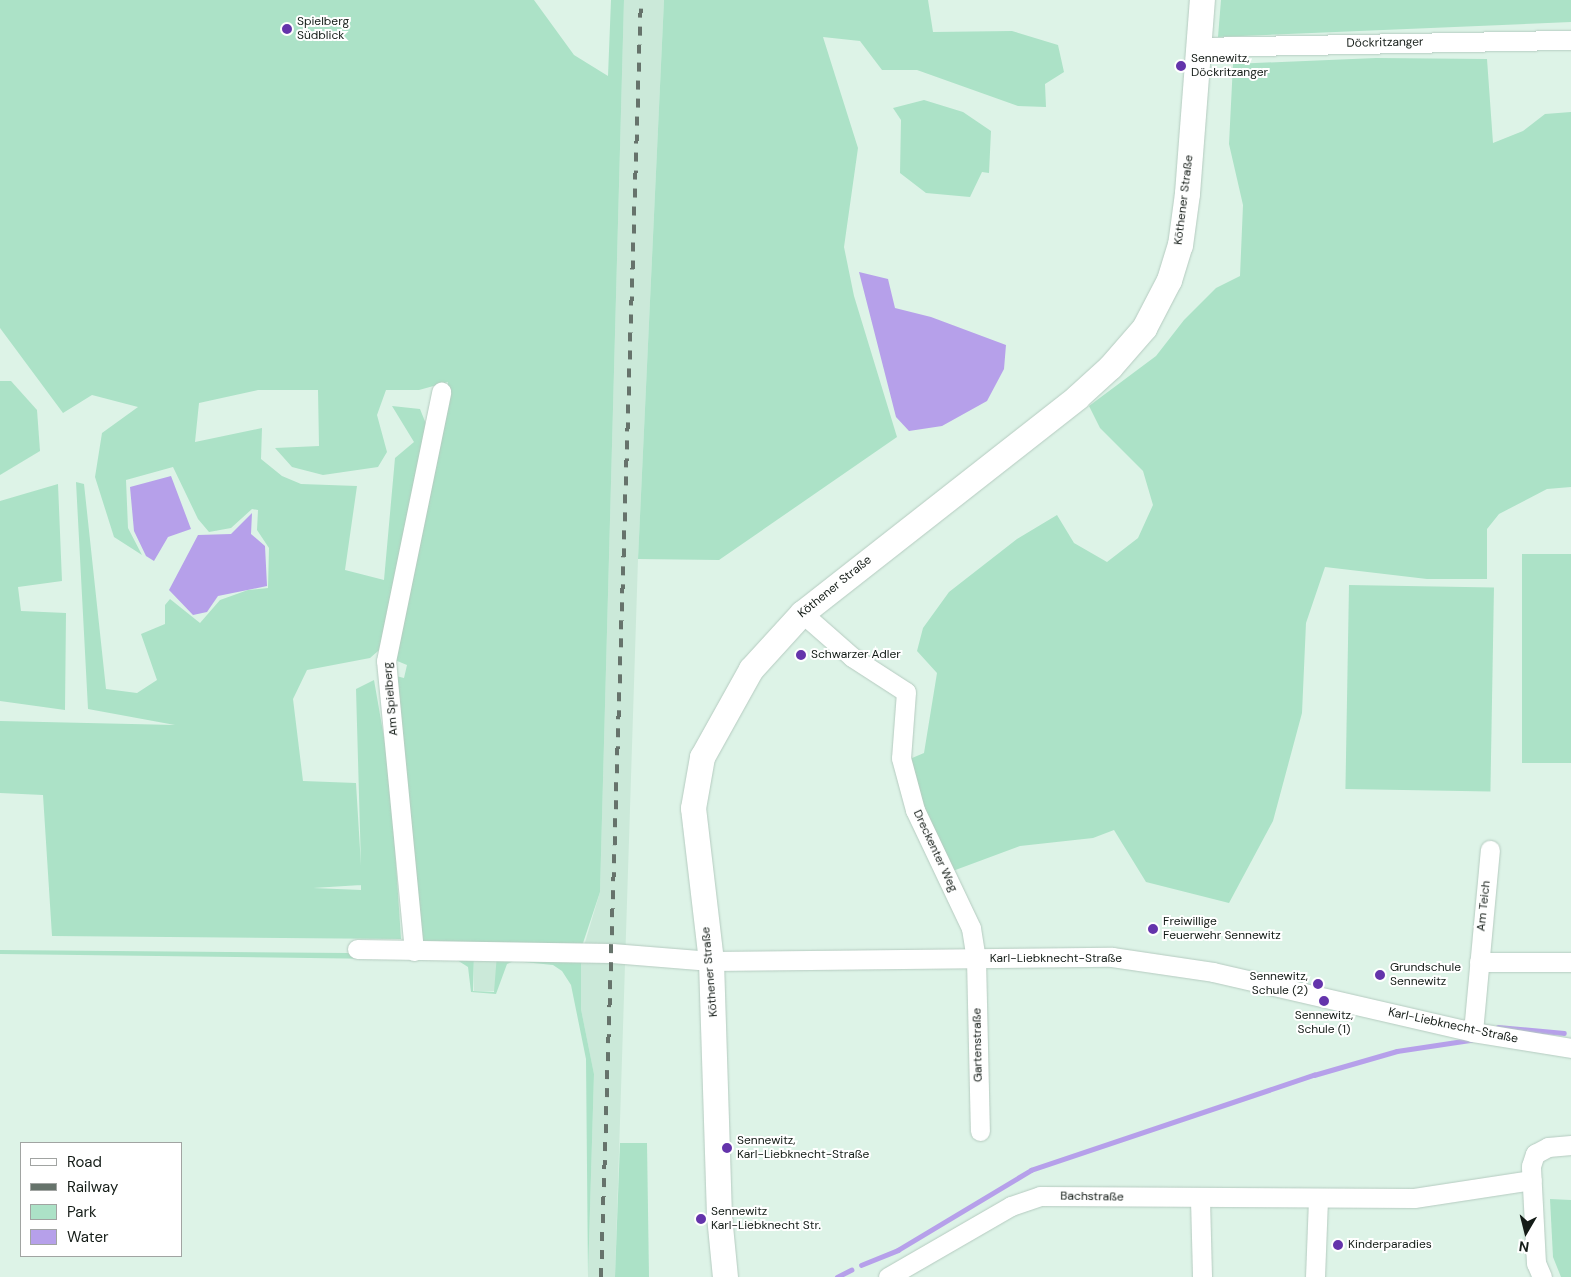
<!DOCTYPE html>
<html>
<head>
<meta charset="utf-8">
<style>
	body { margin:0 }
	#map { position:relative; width:1571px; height:1277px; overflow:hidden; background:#ddf3e7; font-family:"DM Sans",sans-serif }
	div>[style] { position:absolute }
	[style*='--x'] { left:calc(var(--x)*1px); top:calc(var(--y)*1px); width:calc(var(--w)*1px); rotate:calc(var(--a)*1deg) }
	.built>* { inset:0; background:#cbe9d9; transform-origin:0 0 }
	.green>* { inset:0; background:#ace2c7; transform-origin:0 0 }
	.water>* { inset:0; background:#b6a0ea }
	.stream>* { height:4.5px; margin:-2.25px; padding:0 2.25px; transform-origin:2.25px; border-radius:2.25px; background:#b6a0ea }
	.roads { filter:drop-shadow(0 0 1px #b5cbc0) drop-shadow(0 0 1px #b5cbc0) }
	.minor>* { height:19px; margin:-9.5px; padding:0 9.5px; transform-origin:9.5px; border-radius:9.5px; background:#fff }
	.major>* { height:25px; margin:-12.5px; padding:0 12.5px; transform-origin:12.5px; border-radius:12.5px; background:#fff }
	.rail>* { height:4px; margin-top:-2px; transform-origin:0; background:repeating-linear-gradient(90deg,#66736b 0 9px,transparent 0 18px) }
	.dots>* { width:14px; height:14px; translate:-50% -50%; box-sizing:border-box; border:2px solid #fff; border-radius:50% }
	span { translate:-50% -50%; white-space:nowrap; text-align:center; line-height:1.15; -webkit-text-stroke:4px #fff; paint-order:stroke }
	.poi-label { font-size:12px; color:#141c17 }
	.left { translate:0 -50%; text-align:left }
	.right { translate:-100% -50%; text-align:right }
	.street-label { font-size:12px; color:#141c17 }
	.legend { position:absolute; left:20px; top:1142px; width:162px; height:115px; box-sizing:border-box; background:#fff; border:1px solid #a1a4a2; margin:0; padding:6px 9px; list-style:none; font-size:15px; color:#141c17 }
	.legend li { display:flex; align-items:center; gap:10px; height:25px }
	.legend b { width:25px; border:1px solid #a1a4a2 }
	.north { position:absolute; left:1501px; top:1207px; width:50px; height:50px; -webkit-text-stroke:4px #fff; paint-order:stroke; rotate:188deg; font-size:14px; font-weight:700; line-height:20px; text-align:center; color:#141c17 }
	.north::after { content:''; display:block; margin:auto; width:18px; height:22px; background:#141c17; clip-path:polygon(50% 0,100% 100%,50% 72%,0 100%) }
</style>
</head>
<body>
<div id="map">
	<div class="built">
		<div style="clip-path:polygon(624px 0,664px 0,638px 559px,615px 1277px,588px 1277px,594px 1074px,581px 1009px,581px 956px,600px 892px)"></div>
		<div style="left:474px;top:954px;width:23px;height:37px"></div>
	</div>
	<div class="green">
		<div style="clip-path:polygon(evenodd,0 0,534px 0,574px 55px,608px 76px,611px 0,624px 0,600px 892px,582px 946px,428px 945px,419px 939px,392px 675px,404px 678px,407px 665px,390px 658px,448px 382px,419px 390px,386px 390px,377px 415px,387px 452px,378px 467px,323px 475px,292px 467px,275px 448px,319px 446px,318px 390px,258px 390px,199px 403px,195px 442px,262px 428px,261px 459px,282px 476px,301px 484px,357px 486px,345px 570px,384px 580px,395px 458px,414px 442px,392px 406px,420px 409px,426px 424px,385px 645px,370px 658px,307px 670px,293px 699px,303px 781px,356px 783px,361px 866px,356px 689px,374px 680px,390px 772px,401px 939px,52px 936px,43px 795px,0 793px,0 721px,175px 725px,88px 709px,76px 482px,84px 484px,106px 689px,137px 693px,157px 680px,141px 634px,165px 624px,165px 605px,170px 599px,200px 623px,220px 600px,248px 590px,268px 588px,269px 548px,257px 530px,258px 510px,252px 509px,231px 528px,209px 532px,198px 519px,173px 467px,126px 480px,128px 528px,142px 555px,114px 537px,95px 477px,102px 433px,138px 407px,92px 395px,63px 413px,0 328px,0 0,361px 886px,361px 890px,313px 888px,361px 885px,361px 886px)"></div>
		<div style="clip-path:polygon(664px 0,928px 0,933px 32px,1012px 31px,1058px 45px,1064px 72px,1045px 84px,1046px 107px,1018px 106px,917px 70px,882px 70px,860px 41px,823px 37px,858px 148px,844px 247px,854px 296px,897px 437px,719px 560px,638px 559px)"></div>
		<div style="clip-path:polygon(1221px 0,1571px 0,1571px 22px,1218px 37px)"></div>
		<div style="clip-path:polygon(1376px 58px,1487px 59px,1493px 143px,1523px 131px,1545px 114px,1571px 112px,1571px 487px,1547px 489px,1499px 514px,1487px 529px,1487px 579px,1427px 579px,1325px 567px,1306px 623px,1302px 713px,1273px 821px,1229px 903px,1146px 882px,1114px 830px,1093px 838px,1020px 846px,950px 872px,905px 761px,924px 753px,937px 673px,917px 651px,923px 628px,949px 592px,1017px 539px,1057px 515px,1074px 543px,1107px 562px,1138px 538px,1153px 505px,1143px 471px,1100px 428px,1089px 406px,1156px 356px,1184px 320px,1216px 288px,1240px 276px,1243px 205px,1229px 144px,1233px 64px)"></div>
		<div style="clip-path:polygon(924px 100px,963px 112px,991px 131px,989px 173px,982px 172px,970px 197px,926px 193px,900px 173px,901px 120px,893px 108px)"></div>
		<div style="clip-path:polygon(0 381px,11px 381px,37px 410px,40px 451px,0 475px)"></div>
		<div style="clip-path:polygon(58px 484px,62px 581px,18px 587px,21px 611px,66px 613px,65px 710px,0 701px,0 501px)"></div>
		<div style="left:1522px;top:554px;width:49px;height:209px"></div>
		<div style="left:1349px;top:585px;width:145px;height:204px;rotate:1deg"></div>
		<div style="clip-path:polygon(0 950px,474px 954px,473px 991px,494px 992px,497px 954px,581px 956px,581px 1009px,594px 1074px,588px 1277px,586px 1059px,571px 985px,562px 971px,553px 965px,514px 961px,507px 964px,496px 994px,471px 992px,468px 967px,457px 960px,0 954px)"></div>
		<div style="clip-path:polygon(620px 1143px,647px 1143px,649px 1277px,615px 1277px)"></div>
		<div style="clip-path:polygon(1550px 1199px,1571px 1200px,1571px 1277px,1561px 1277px,1553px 1257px)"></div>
	</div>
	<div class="water">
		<div style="clip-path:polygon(859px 272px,888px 279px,895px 308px,931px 317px,1006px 345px,1004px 369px,987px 401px,942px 426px,909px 431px,896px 417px)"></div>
		<div style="clip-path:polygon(171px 476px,191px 529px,168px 537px,154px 561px,146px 556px,134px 531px,130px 487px)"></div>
		<div style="clip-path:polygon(252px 513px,251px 534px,265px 546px,267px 586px,218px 596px,207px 612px,193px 615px,169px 590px,198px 535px,231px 534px)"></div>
	</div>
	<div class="stream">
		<div style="--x:1498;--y:1027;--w:66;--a:5.2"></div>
		<div style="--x:861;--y:1265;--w:40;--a:-22"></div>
		<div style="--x:898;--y:1250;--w:155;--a:-31"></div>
		<div style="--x:1031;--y:1170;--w:299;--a:-18.6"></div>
		<div style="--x:1314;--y:1075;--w:86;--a:-16.1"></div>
		<div style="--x:1397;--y:1051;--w:75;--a:-8.5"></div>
		<div style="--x:837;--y:1277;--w:16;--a:-27"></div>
	</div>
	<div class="roads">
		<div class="minor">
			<div style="--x:1198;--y:47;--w:373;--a:-1.1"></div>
			<div style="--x:802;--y:613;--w:67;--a:41.3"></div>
			<div style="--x:852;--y:657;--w:64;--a:32.9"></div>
			<div style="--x:906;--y:692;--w:66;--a:94.3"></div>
			<div style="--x:901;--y:758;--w:54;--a:74.9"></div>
			<div style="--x:915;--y:810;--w:131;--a:64.6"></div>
			<div style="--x:971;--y:928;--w:31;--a:81"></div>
			<div style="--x:976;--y:959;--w:172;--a:88.7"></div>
			<div style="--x:357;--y:949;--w:255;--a:0.9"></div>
			<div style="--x:612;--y:953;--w:99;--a:4.6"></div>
			<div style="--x:711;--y:961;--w:401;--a:-0.6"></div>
			<div style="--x:1112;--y:957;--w:102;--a:8.4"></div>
			<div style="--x:1213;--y:972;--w:267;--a:13"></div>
			<div style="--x:1473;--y:1032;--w:99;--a:9.3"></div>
			<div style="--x:414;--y:951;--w:291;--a:-95.5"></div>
			<div style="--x:386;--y:661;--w:275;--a:-78.4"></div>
			<div style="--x:1479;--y:962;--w:92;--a:0"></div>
			<div style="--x:1473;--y:1032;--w:183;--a:-84.7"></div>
			<div style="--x:1200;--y:1199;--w:78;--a:88.5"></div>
			<div style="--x:888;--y:1277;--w:142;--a:-30"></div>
			<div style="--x:1011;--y:1206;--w:31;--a:-19"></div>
			<div style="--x:1040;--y:1196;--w:374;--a:0.3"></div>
			<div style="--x:1414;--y:1198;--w:119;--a:-8.7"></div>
			<div style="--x:1315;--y:1277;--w:79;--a:-87.8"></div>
			<div style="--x:1542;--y:1277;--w:15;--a:-113"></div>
			<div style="--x:1536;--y:1263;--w:97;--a:-93"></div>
			<div style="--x:1531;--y:1166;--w:13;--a:-72"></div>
			<div style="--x:1535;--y:1154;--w:15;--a:-28"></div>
			<div style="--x:1548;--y:1147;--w:23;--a:-5"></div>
		</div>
		<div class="major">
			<div style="--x:725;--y:1277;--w:61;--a:-95.6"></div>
			<div style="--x:719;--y:1216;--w:255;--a:-91.8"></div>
			<div style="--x:711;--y:961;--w:154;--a:-96.7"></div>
			<div style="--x:693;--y:808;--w:52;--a:-80"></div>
			<div style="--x:702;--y:757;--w:101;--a:-60.9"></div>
			<div style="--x:751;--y:669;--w:76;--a:-47.7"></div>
			<div style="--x:802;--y:613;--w:350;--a:-38.1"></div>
			<div style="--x:1077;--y:397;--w:45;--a:-42.3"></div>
			<div style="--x:1110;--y:367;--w:52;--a:-48.9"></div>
			<div style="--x:1144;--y:328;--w:54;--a:-62.5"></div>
			<div style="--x:1169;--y:280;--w:37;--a:-73"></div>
			<div style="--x:1180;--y:245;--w:52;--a:-82.3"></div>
			<div style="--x:1187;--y:193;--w:194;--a:-85.6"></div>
		</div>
	</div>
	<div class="rail">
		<div style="--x:601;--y:1277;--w:1278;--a:-88.21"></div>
	</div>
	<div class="dots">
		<div style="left:287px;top:29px;background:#6434ab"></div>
		<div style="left:1181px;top:66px;background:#6434ab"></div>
		<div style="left:801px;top:655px;background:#6434ab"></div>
		<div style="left:1153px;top:929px;background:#6434ab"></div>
		<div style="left:1380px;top:975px;background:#6434ab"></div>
		<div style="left:1318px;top:984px;background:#6434ab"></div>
		<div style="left:1324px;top:1001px;background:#6434ab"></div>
		<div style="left:727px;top:1148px;background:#6434ab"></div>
		<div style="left:701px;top:1219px;background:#6434ab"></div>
		<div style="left:1338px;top:1245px;background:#6434ab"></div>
	</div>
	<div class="poi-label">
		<span class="left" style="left:297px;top:29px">Spielberg<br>Südblick</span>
		<span class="left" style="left:1191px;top:66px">Sennewitz,<br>Döckritzanger</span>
		<span class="left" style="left:811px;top:655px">Schwarzer Adler</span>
		<span class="left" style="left:1163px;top:929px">Freiwillige<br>Feuerwehr Sennewitz</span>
		<span class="left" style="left:1390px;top:975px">Grundschule<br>Sennewitz</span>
		<span class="right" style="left:1308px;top:984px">Sennewitz,<br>Schule (2)</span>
		<span style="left:1324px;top:1023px">Sennewitz,<br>Schule (1)</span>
		<span class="left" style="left:737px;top:1148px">Sennewitz,<br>Karl-Liebknecht-Straße</span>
		<span class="left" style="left:711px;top:1219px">Sennewitz<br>Karl-Liebknecht Str.</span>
		<span class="left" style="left:1348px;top:1245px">Kinderparadies</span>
	</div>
	<div class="street-label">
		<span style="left:1385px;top:43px;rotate:-1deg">Döckritzanger</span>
		<span style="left:1184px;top:200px;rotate:-83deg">Köthener Straße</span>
		<span style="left:835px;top:587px;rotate:-39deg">Köthener Straße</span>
		<span style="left:391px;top:699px;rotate:-95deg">Am Spielberg</span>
		<span style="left:935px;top:851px;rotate:65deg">Dreckenter Weg</span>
		<span style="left:1484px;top:906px;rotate:-84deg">Am Teich</span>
		<span style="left:1056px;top:959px">Karl-Liebknecht-Straße</span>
		<span style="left:710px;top:972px;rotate:-95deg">Köthener Straße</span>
		<span style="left:1453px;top:1026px;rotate:12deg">Karl-Liebknecht-Straße</span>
		<span style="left:978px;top:1045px;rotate:-91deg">Gartenstraße</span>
		<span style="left:1092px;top:1197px;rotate:1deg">Bachstraße</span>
	</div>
	<ul class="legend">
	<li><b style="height:6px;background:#fff"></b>Road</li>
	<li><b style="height:6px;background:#66736b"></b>Railway</li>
	<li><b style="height:14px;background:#ace2c7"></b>Park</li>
	<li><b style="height:14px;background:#b6a0ea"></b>Water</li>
	</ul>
	<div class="north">N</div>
</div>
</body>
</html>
